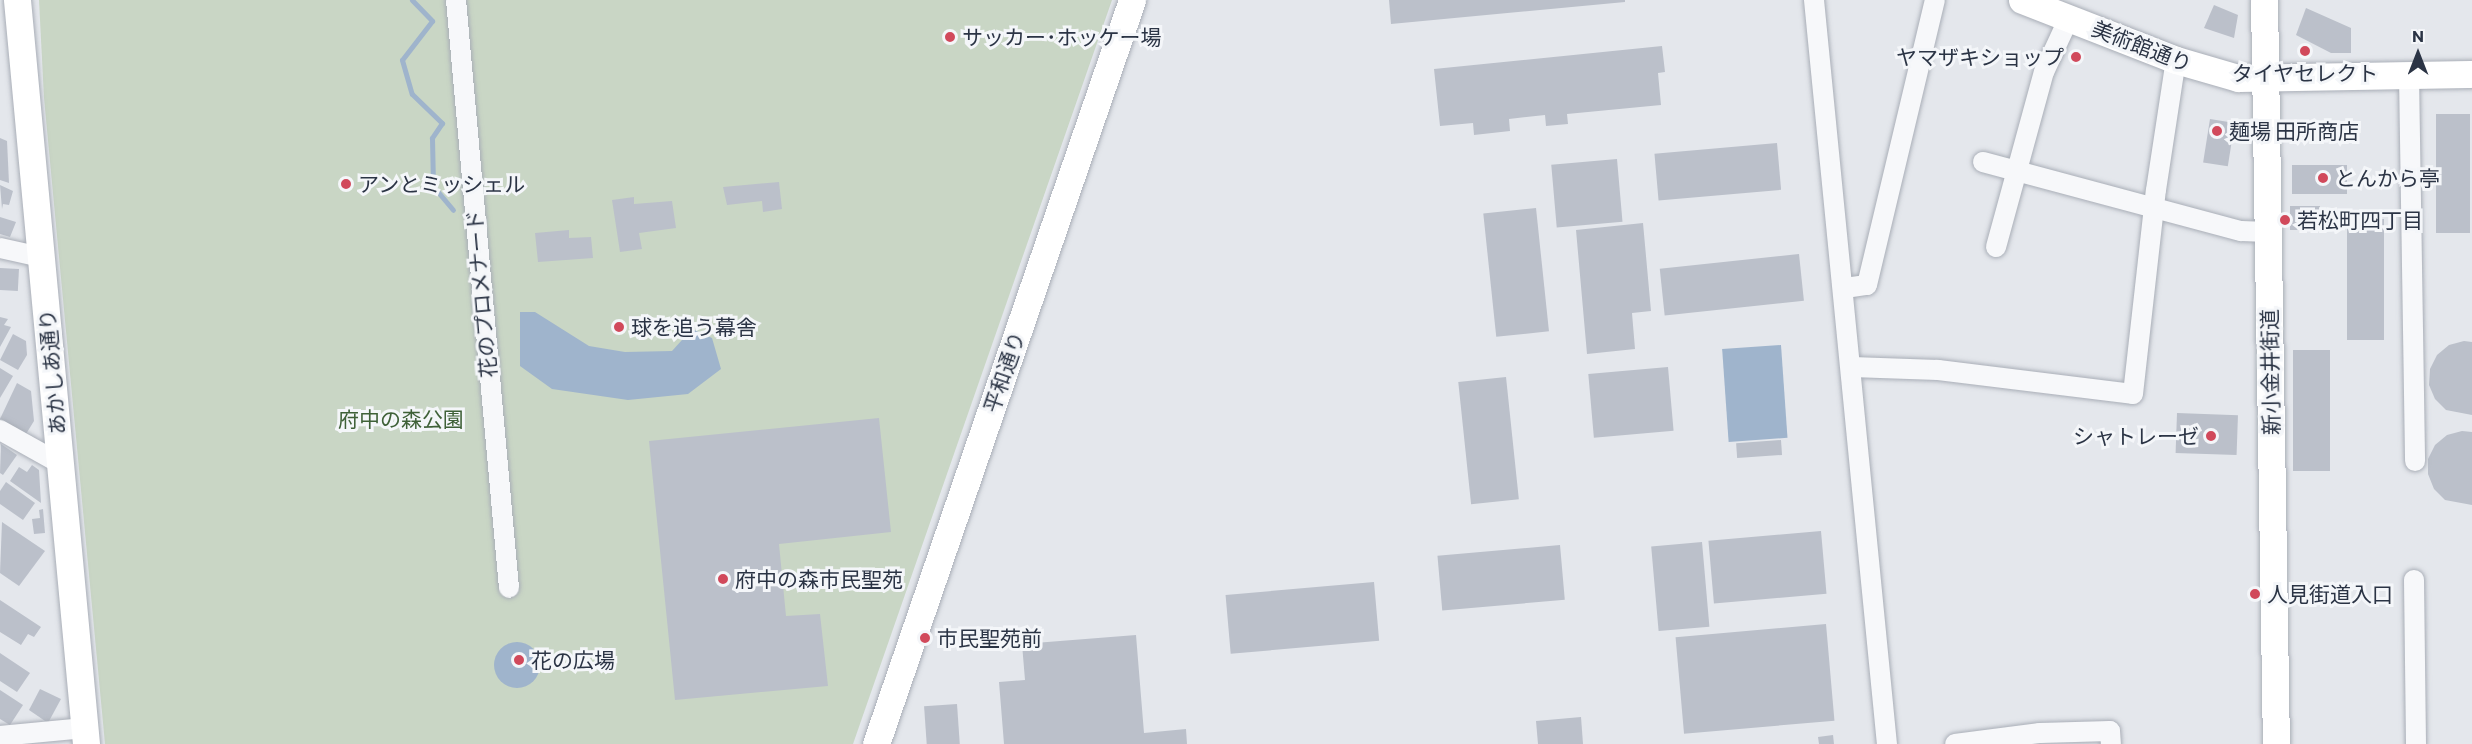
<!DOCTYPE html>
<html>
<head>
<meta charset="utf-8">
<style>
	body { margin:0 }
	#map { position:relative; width:2472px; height:744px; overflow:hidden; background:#e4e7ec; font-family:Commissioner,"Noto Sans JP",sans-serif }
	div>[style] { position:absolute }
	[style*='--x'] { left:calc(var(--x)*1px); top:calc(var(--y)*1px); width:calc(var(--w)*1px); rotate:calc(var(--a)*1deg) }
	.green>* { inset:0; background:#c9d6c5 }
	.water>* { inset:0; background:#9fb4cc; transform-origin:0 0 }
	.round { border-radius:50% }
	.stream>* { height:5px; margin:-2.5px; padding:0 2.5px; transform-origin:2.5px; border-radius:2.5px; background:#9fb4cc }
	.building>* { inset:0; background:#bbc0ca; transform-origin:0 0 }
	.roads { filter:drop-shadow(0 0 2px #a9aeb7) drop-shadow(0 0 2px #a9aeb7) }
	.street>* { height:20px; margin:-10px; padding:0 10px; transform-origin:10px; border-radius:10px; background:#f7f8fa }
	.secondary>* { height:27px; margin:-13.5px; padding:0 13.5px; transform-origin:13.5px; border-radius:13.5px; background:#fff }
	.dots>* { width:16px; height:16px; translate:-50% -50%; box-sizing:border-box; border:3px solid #f4f6f9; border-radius:50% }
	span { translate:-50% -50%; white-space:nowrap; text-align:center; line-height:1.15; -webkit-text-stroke:6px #f4f6f9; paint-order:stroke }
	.poi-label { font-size:21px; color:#2b3445 }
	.left { translate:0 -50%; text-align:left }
	.right { translate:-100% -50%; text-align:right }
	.street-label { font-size:21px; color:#2b3445 }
	.park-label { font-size:21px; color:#3f6138 }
	.north { position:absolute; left:2388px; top:24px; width:60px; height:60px; -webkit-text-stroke:4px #f4f6f9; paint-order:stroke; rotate:0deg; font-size:16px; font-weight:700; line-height:24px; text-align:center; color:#2b3445 }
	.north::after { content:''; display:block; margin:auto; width:21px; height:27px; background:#2b3445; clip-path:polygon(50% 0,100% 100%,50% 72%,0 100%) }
</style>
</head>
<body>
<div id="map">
	<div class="green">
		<div style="clip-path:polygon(39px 0,1112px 0,853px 744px,105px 744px,44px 98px)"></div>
	</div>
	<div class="water">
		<div style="clip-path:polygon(520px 312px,535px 312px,589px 346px,625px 352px,672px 351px,692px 329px,712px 338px,721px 369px,688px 394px,628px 400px,552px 389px,520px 366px)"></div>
		<div style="left:1781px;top:345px;width:93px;height:59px;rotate:86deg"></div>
		<div class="round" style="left:494px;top:642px;width:46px;height:46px"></div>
	</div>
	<div class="stream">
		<div style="--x:412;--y:0;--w:29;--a:46"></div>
		<div style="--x:432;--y:21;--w:49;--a:127.6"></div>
		<div style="--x:402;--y:60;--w:35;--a:74"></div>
		<div style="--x:412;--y:94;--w:42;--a:44"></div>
		<div style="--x:442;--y:123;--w:18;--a:124"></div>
		<div style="--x:432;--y:138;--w:48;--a:88.8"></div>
		<div style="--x:433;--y:186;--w:31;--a:50"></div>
	</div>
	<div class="building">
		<div style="clip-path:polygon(1389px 0,1625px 0,1625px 2px,1391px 24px)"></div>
		<div style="clip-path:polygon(2214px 5px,2238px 15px,2234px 38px,2204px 28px)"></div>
		<div style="clip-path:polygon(2306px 8px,2351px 28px,2351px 53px,2331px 53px,2296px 35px)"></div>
		<div style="clip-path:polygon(1662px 46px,1665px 72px,1658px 73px,1661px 105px,1567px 114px,1568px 124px,1546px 126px,1545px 115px,1509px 119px,1510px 131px,1474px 135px,1473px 123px,1440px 126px,1434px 69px)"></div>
		<div style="left:2436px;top:114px;width:34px;height:119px"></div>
		<div style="left:2210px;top:119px;width:25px;height:44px;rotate:9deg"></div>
		<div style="clip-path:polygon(0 138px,7px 141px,9px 183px,0 180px)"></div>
		<div style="left:1777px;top:143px;width:47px;height:123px;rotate:85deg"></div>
		<div style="left:1617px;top:159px;width:63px;height:66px;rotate:85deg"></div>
		<div style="left:2347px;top:165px;width:29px;height:55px;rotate:90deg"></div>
		<div style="clip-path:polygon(779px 182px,782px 209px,763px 212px,762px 201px,727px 205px,723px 187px)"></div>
		<div style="clip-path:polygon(0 185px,13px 191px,9px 205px,3px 204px,2px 209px)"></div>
		<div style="clip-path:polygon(634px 197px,634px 204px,672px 201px,676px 228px,639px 233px,642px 249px,620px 252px,612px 200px)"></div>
		<div style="left:2290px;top:206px;width:30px;height:24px"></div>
		<div style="left:1536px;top:208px;width:124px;height:53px;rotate:84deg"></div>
		<div style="clip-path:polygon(0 217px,16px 222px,10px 237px,0 234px)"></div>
		<div style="left:2347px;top:219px;width:37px;height:121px"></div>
		<div style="clip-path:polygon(1643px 223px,1651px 311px,1632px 313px,1635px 349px,1587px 354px,1576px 230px)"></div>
		<div style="clip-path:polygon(569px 230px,569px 238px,591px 237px,593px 258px,538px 262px,535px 233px)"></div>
		<div style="left:1799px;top:254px;width:47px;height:140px;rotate:84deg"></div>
		<div style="left:0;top:268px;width:19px;height:22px;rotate:3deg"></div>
		<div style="clip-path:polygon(0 317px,8px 319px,4px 325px,11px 327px,0 347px)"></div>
		<div style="clip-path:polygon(13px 334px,26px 341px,27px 355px,18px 370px,0 360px)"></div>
		<div style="clip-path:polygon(2464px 341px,2472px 342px,2472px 415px,2446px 410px,2435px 399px,2429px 385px,2430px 369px,2437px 355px,2449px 345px)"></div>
		<div style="left:2293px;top:350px;width:37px;height:121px"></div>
		<div style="left:1668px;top:367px;width:64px;height:80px;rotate:85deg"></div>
		<div style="clip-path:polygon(0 368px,13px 376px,0 398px)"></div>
		<div style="left:1506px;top:377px;width:123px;height:48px;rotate:84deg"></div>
		<div style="clip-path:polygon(17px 383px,31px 391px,34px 421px,26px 434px,0 419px)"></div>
		<div style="left:2177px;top:413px;width:61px;height:40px;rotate:2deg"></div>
		<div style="clip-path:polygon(879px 418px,891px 532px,779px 544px,786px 616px,820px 614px,828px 686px,675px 700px,649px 441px)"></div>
		<div style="clip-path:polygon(2462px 431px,2472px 432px,2472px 505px,2445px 500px,2434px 489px,2428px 474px,2428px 459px,2435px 445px,2447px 435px)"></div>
		<div style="left:1781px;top:440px;width:15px;height:45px;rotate:86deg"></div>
		<div style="clip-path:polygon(1px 444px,17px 455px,3px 475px,0 473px)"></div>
		<div style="clip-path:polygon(32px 465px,39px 470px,41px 503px,10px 481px,19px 467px,27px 472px)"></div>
		<div style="clip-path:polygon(6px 482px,35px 503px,23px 520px,0 504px,0 491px)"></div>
		<div style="clip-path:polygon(43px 509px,45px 533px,34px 534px,32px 519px,40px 518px,39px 510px)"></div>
		<div style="clip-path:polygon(2px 522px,45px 551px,19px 586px,0 573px)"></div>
		<div style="left:1821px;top:531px;width:63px;height:113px;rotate:85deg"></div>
		<div style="left:1702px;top:542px;width:85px;height:51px;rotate:85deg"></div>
		<div style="left:1560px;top:545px;width:55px;height:123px;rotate:85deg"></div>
		<div style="left:1374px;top:582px;width:59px;height:149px;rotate:85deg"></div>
		<div style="clip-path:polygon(0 600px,41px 627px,34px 637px,28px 634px,21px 645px,0 632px)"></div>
		<div style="left:1826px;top:624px;width:97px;height:151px;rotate:85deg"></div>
		<div style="clip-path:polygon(1136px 635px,1144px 733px,1186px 729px,1187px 744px,1004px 744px,999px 682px,1025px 680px,1022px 644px)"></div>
		<div style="clip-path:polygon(0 653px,30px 673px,17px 692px,0 681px)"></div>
		<div style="clip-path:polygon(40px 689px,61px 699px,48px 723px,29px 710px)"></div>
		<div style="clip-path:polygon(0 690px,23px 705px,10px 725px,0 719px)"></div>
		<div style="left:957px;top:704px;width:40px;height:33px;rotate:86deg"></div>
		<div style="clip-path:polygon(1581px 717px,1583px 744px,1538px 744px,1536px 721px)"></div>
		<div style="clip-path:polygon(1833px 735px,1834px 744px,1819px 744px,1818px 737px)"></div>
	</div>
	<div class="roads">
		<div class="street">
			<div style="--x:456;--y:0;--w:590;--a:84.85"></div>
			<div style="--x:1814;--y:0;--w:748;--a:84.4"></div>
			<div style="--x:2409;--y:75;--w:386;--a:89.1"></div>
			<div style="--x:1983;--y:162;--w:267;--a:15"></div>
			<div style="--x:2241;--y:231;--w:27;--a:2"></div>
			<div style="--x:1996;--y:247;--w:181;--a:-74.7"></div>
			<div style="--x:2044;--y:72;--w:60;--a:-65.2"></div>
			<div style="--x:0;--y:248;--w:42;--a:12.4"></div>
			<div style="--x:1845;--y:288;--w:22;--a:-8"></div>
			<div style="--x:1867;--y:285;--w:293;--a:-76.6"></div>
			<div style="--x:1852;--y:367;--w:86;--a:2"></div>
			<div style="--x:1938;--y:370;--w:196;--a:7"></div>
			<div style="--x:2133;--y:394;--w:205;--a:-83.6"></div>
			<div style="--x:2156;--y:190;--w:132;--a:-81.3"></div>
			<div style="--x:0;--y:430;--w:70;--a:29.1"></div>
			<div style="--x:2414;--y:580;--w:164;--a:89.3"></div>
			<div style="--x:0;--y:736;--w:85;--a:-5.4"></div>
			<div style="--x:1955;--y:744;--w:86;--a:-7.4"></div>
			<div style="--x:2040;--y:733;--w:70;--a:-1.6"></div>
			<div style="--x:2110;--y:731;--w:13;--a:86"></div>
		</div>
		<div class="secondary">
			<div style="--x:17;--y:0;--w:747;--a:84.7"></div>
			<div style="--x:2022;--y:0;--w:165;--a:21.3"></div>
			<div style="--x:2176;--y:60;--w:65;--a:16.2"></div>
			<div style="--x:2238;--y:78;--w:234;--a:-1"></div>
			<div style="--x:2264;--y:0;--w:744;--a:89.08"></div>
			<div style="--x:876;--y:744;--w:787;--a:-71.01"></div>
		</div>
	</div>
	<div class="dots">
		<div style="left:950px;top:37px;background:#d1495b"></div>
		<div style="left:2305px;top:51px;background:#d1495b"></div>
		<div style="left:2076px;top:57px;background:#d1495b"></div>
		<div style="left:2217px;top:131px;background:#d1495b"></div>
		<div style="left:2323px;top:178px;background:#d1495b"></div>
		<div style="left:346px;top:184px;background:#d1495b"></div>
		<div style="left:2285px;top:220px;background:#d1495b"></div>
		<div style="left:619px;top:327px;background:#d1495b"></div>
		<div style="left:2211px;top:436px;background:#d1495b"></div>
		<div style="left:723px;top:579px;background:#d1495b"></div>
		<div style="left:2255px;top:594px;background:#d1495b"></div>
		<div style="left:925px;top:638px;background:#d1495b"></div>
		<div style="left:519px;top:660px;background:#d1495b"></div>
	</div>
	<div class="poi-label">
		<span class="left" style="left:962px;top:37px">サッカー･ホッケー場</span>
		<span class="right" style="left:2064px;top:57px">ヤマザキショップ</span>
		<span style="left:2305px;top:73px">タイヤセレクト</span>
		<span class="left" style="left:2229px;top:131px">麺場 田所商店</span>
		<span class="left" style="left:2335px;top:178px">とんから亭</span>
		<span class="left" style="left:358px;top:184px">アンとミッシェル</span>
		<span class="left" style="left:2297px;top:220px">若松町四丁目</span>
		<span class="left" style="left:631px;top:327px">球を追う幕舎</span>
		<span class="right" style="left:2199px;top:436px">シャトレーゼ</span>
		<span class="left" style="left:735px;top:579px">府中の森市民聖苑</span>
		<span class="left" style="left:2267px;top:594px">人見街道入口</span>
		<span class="left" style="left:937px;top:638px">市民聖苑前</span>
		<span class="left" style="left:531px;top:660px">花の広場</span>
	</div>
	<div class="street-label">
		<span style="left:2142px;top:46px;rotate:21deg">美術館通り</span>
		<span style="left:481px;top:294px;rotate:-95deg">花のプロメナード</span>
		<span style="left:52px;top:372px;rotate:-95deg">あかしあ通り</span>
		<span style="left:1004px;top:372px;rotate:-71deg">平和通り</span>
		<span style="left:2270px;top:372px;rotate:-91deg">新小金井街道</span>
	</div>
	<div class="park-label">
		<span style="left:401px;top:419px">府中の森公園</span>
	</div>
	<div class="north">N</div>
</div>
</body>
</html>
